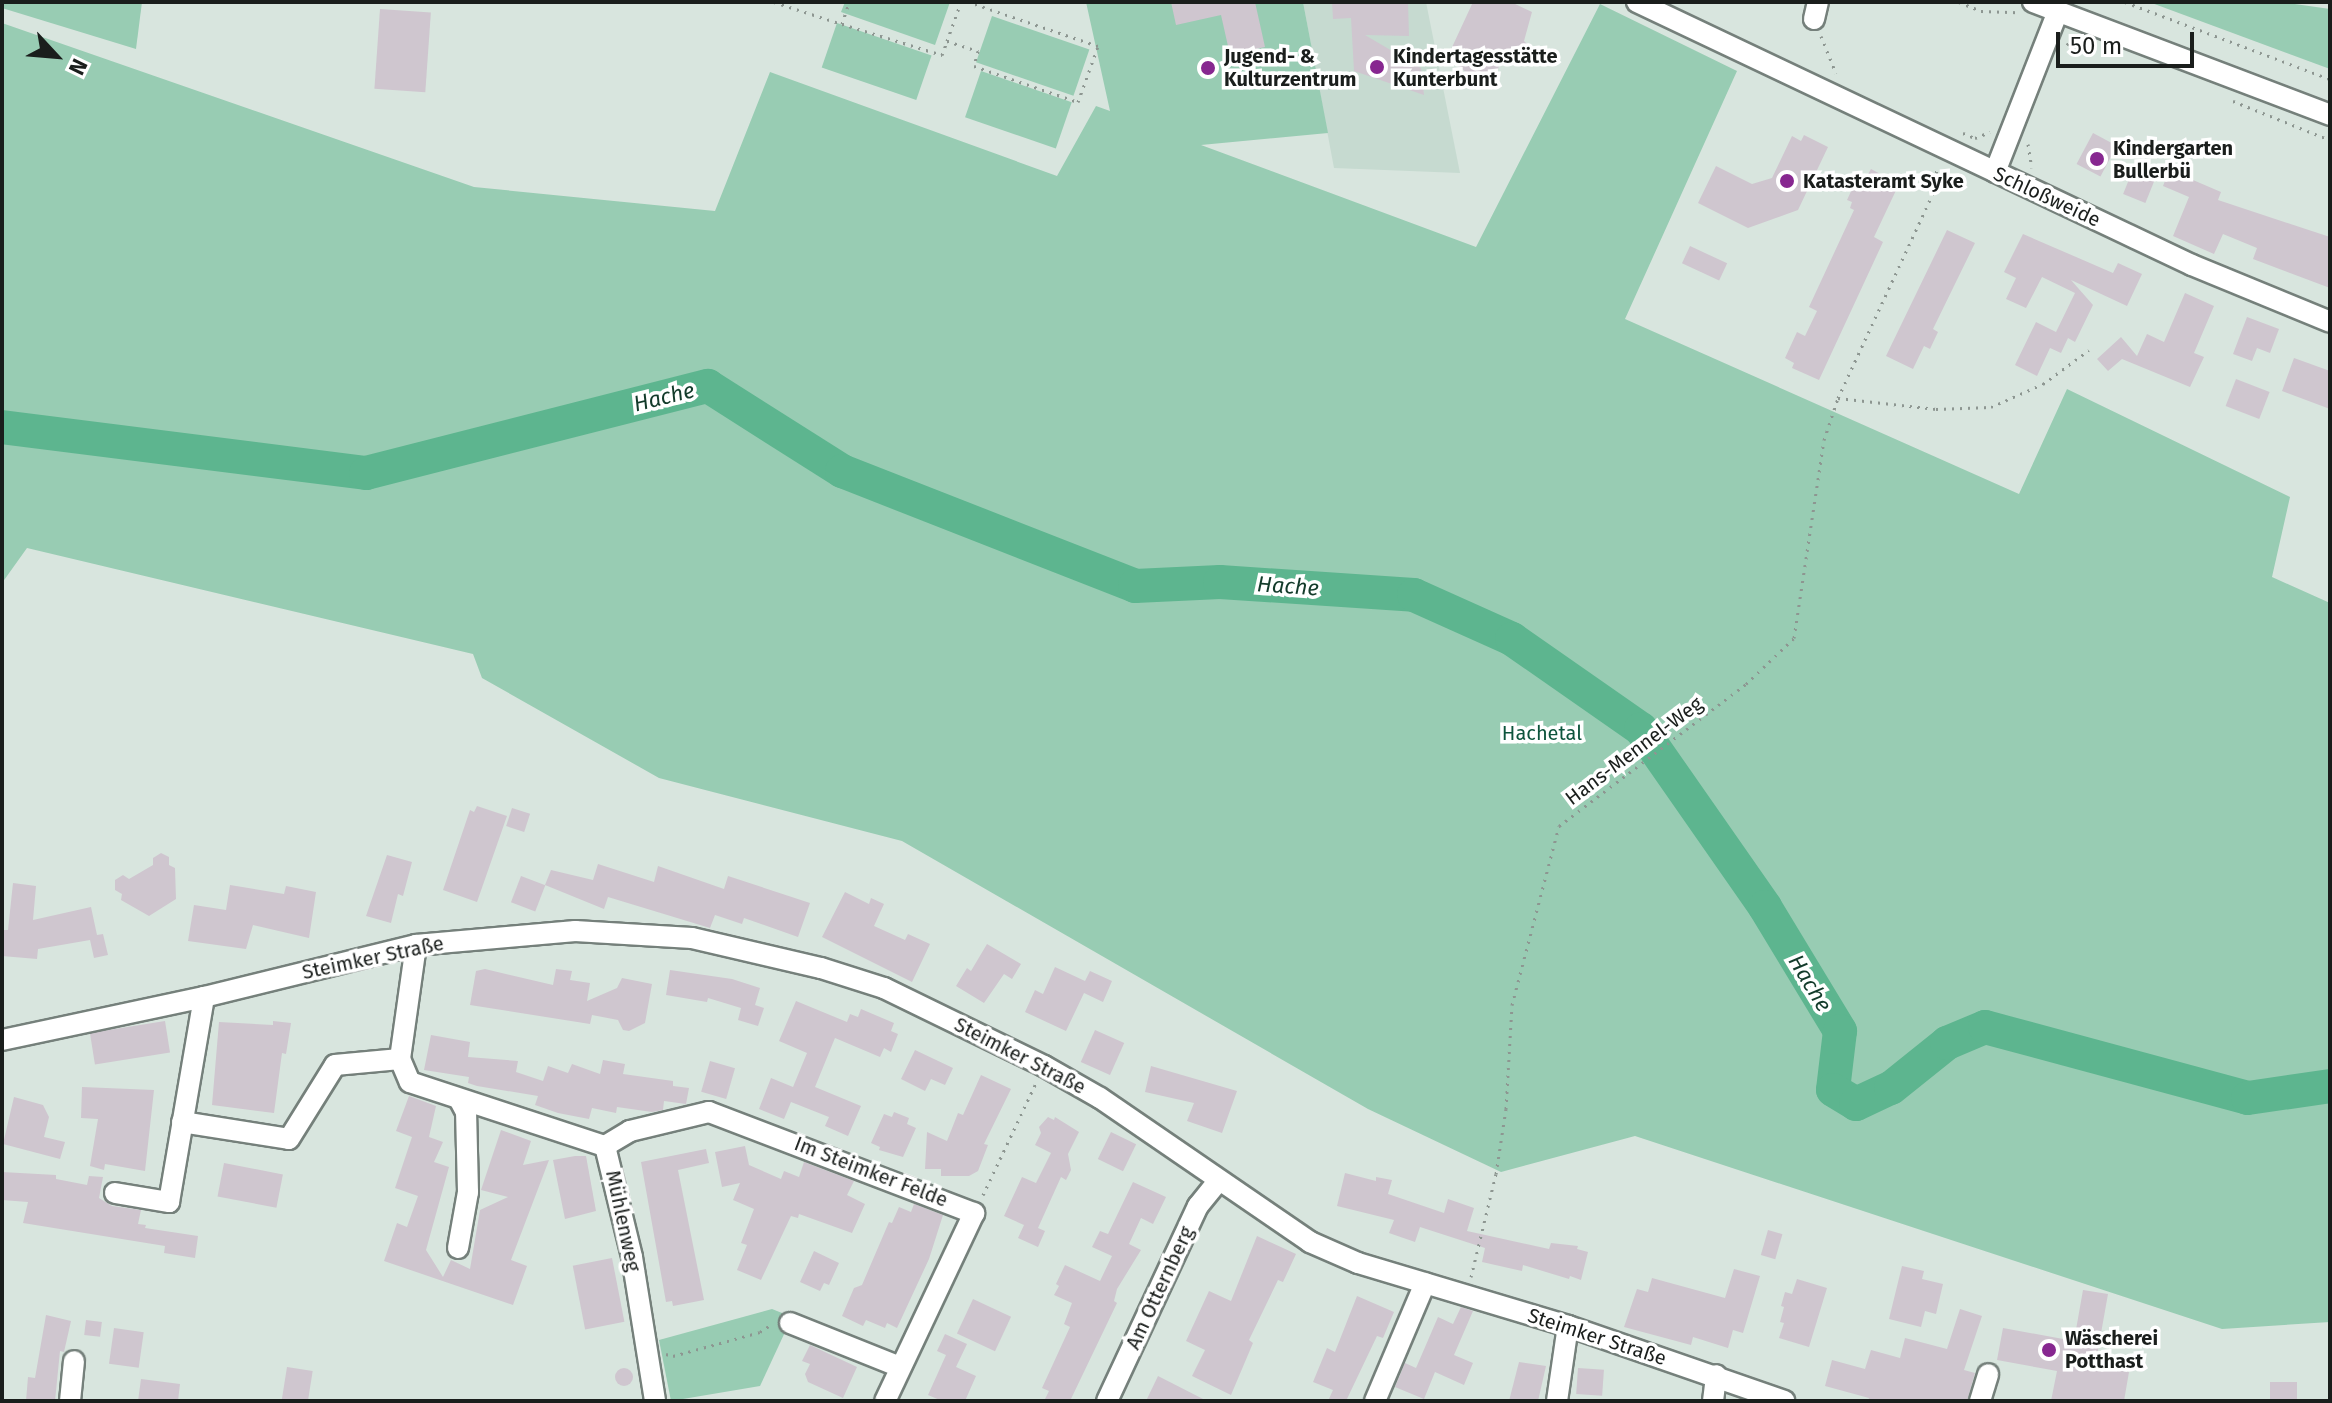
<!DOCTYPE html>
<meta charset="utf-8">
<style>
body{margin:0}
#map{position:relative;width:2332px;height:1403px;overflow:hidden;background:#d8e5de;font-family:"Fira Sans",sans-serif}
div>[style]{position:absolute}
.built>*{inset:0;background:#c6dad0}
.green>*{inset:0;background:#98ccb3;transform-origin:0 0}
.river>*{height:34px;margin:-17px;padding:0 17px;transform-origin:17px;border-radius:17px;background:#5db58f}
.building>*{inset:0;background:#cfc6cf;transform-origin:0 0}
.round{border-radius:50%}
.path>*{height:3px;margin-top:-1.5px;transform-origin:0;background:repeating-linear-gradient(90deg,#8d9691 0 2px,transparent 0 8px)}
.roads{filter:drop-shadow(2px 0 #75807b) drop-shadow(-2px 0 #75807b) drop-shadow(0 2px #75807b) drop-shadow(0 -2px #75807b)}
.minor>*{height:20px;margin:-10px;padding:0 10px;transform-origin:10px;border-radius:10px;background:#fff}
.dots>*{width:22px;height:22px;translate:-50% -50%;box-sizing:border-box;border:4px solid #fff;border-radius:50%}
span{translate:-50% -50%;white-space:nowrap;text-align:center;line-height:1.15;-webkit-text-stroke:7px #fff;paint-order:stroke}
.poi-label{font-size:20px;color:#1a1e1c;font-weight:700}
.left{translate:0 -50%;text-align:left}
.street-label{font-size:20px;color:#1a1e1c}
.park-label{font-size:20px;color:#0d543c}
.water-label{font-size:22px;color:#133b2b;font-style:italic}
.frame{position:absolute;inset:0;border:4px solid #1a1e1c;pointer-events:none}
.north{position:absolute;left:16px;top:16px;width:80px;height:80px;-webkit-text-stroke:6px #fff;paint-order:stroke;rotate:116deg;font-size:22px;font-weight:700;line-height:32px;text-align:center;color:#1a1e1c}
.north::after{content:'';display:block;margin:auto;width:28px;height:36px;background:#1a1e1c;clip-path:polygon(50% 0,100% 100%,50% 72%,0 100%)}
.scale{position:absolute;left:2056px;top:32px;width:138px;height:36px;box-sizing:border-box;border:4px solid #1a1e1c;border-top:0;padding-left:10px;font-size:24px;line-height:28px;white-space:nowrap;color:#1a1e1c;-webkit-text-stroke:6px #fff;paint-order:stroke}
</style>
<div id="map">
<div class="built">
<div style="clip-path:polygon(1303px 2px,1426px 2px,1460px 173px,1334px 168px)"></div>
</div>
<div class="green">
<div style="clip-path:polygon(2px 2px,142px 2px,136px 49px,2px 8px)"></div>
<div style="clip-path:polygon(845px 2px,950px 2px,935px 45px,841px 12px)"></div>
<div style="clip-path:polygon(1086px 2px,1303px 2px,1328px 133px,1201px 145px,1476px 247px,1600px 4px,1737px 71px,1625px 319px,2019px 494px,2067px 389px,2290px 497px,2272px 577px,2330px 603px,2330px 1322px,2222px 1329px,1635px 1136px,1501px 1172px,1368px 1109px,902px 841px,659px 778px,482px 678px,473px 654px,27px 548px,2px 583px,2px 23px,474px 187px,715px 211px,770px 72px,1057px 176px,1096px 106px,1110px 111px)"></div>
<div style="clip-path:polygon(2149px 2px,2280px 2px,2330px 9px,2330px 69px)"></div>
<div style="left:992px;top:16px;width:103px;height:49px;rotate:19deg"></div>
<div style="left:837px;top:23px;width:100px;height:47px;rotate:19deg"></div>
<div style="left:981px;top:71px;width:96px;height:49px;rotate:19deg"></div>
<div style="clip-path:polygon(772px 1309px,792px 1317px,760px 1386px,671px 1401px,659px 1340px)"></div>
</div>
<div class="river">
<div style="left:2px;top:427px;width:367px;rotate:7.2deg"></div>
<div style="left:366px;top:473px;width:353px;rotate:-14.3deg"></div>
<div style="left:708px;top:386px;width:159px;rotate:32.4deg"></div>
<div style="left:842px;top:471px;width:315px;rotate:21.4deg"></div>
<div style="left:1135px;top:586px;width:85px;rotate:-2.7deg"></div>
<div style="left:1220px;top:582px;width:194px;rotate:3.8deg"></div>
<div style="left:1414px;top:595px;width:107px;rotate:24.2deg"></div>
<div style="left:1512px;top:639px;width:157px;rotate:34.9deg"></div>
<div style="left:1641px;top:729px;width:217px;rotate:55.1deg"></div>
<div style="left:1765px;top:907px;width:145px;rotate:58.8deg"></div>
<div style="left:1840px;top:1031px;width:59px;rotate:96.8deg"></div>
<div style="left:1833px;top:1090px;width:27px;rotate:31deg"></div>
<div style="left:1856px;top:1104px;width:38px;rotate:-25deg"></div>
<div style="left:1891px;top:1088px;width:72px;rotate:-38.8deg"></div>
<div style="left:1947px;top:1043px;width:41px;rotate:-22.8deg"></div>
<div style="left:1985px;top:1027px;width:272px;rotate:15.1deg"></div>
<div style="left:2248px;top:1098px;width:83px;rotate:-8.3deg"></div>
</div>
<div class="building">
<div style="clip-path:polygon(1171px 2px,1255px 2px,1265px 47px,1230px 55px,1221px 15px,1176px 25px)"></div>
<div style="clip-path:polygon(1332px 2px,1408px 2px,1409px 36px,1365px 35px,1421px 68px,1424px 95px,1354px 71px,1351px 18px,1333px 19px)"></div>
<div style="clip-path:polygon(1473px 2px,1511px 2px,1532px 12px,1524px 41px,1527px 44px,1520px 58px,1505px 54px,1492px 81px,1466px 72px,1447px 58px)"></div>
<div style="left:380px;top:9px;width:51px;height:80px;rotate:4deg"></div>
<div style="left:2093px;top:133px;width:27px;height:35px;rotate:28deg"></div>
<div style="clip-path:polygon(1804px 135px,1828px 147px,1798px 210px,1748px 228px,1698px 203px,1716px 166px,1752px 184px,1772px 178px,1792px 136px,1801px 141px)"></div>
<div style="clip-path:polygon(2172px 163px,2189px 171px,2186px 177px,2221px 192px,2218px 200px,2330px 237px,2330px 288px,2253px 259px,2257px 248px,2223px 234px,2214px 254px,2173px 236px,2189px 197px,2163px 186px)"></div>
<div style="left:2134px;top:167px;width:24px;height:29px;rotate:22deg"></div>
<div style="clip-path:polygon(1871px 169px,1899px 184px,1874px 237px,1883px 242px,1819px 380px,1792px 368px,1794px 363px,1785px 358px,1797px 332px,1805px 336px,1817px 311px,1809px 307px,1854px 210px,1850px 208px,1852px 202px,1847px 200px,1859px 174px,1866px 178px)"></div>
<div style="clip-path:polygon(1947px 230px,1975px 243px,1933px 329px,1938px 332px,1930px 349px,1924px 346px,1913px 369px,1886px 356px)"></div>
<div style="clip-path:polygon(2023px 234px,2113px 273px,2118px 263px,2142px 274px,2127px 306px,2071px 280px,2093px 305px,2075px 342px,2068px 338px,2061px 353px,2050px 348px,2037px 376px,2015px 365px,2036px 322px,2056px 332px,2075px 293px,2042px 277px,2026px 308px,2006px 299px,2016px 278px,2004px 272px)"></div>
<div style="left:1690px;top:246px;width:41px;height:19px;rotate:25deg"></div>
<div style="clip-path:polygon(2185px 293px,2214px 306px,2194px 353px,2204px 357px,2190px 387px,2122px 359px,2108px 371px,2097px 359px,2121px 337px,2137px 356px,2147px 334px,2164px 342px)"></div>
<div style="clip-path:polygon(2247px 317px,2279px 329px,2270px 353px,2257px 348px,2252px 361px,2233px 354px)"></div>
<div style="clip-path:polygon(2294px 358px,2330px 371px,2330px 409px,2282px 391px)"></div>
<div style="left:2236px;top:379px;width:36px;height:29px;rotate:21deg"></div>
<div style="clip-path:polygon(477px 806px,507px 816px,477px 902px,443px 890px,470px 810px,474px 812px)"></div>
<div style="left:512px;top:808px;width:19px;height:19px;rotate:18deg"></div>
<div style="clip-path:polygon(161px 853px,169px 857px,169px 865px,175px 868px,176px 899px,149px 916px,121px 900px,122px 894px,115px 890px,115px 880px,123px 875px,129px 879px,153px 865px,153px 858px)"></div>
<div style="clip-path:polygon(387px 855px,412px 862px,403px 896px,398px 894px,391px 923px,366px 916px)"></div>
<div style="clip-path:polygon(598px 864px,654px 882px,658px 866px,724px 889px,728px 876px,810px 903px,798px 937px,744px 918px,742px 924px,715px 915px,710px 928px,608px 897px,604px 909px,545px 885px,551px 870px,593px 880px)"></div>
<div style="left:521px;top:876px;width:26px;height:28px;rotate:21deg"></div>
<div style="clip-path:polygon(13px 883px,36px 886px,33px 920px,91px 907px,97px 935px,103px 934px,108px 955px,94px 958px,90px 940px,38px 949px,37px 959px,2px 956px,2px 930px,8px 930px)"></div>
<div style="clip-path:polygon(230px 885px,284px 894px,286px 886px,316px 892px,309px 938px,253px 925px,246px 949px,188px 941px,194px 905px,226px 910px)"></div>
<div style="clip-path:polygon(845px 892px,869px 904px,871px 898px,884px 904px,874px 926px,905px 940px,908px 934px,930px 944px,912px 982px,822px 937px)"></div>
<div style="clip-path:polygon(987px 944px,1021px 964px,1012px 979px,1004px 974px,984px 1003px,956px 986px,967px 968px,971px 971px)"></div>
<div style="clip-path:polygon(1055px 967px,1085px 981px,1090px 971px,1112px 981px,1103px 1002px,1084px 993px,1066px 1031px,1025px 1012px,1035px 990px,1043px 994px)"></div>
<div style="clip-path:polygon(485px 969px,553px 985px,556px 969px,572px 971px,570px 980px,590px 983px,587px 1001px,617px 988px,622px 978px,652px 984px,645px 1023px,629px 1031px,623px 1030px,618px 1020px,592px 1015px,590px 1024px,470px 1005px,476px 971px)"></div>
<div style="clip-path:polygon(670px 970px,732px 979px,760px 988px,755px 1005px,764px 1008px,758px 1026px,738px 1020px,741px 1008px,708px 998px,707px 1002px,666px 995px)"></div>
<div style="clip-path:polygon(796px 1001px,847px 1022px,850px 1014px,858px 1017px,861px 1009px,894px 1023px,891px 1031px,898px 1034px,891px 1052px,884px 1048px,880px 1057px,835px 1038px,815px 1087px,861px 1106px,848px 1136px,825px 1126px,829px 1117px,791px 1102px,784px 1119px,759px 1109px,771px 1078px,793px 1087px,807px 1053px,779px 1041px)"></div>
<div style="left:165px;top:1021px;width:32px;height:76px;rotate:81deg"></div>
<div style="clip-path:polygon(273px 1021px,291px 1023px,286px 1054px,282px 1053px,274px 1113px,212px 1105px,219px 1022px,273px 1025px)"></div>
<div style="left:1095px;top:1030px;width:32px;height:35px;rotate:24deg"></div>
<div style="clip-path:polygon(431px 1035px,470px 1042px,468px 1057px,518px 1061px,516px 1072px,543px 1081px,548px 1066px,568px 1073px,572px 1064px,600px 1074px,603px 1060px,625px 1064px,623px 1074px,673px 1081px,673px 1086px,689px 1088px,686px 1104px,664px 1101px,663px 1110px,652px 1112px,617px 1107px,616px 1113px,592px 1108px,589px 1119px,558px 1113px,535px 1105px,538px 1096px,477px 1086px,468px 1083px,469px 1077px,424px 1070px)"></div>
<div style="clip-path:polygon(915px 1050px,953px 1068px,945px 1085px,931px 1079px,925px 1091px,901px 1079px)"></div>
<div style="left:710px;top:1061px;width:26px;height:32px;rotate:16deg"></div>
<div style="clip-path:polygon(1151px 1066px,1237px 1091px,1222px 1133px,1187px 1121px,1194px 1103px,1145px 1092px)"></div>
<div style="clip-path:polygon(981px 1075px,1011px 1089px,984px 1144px,988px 1145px,978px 1171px,969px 1176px,941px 1176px,941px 1169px,925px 1169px,927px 1132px,947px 1141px,958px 1113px,963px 1115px)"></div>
<div style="clip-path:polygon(82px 1087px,154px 1090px,145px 1171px,105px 1164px,104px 1170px,90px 1166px,98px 1119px,81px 1118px)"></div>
<div style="clip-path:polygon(409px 1096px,436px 1106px,429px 1137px,443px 1142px,434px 1162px,449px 1167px,426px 1250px,443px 1277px,451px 1260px,470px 1269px,480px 1210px,508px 1197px,481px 1190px,501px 1130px,531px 1141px,523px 1165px,549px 1160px,511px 1260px,527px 1266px,513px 1305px,384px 1261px,397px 1223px,407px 1227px,418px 1196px,395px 1188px,412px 1137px,396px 1131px)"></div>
<div style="clip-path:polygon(14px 1097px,43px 1105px,49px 1117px,44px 1137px,65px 1142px,60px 1159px,3px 1144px)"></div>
<div style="clip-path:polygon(894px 1112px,909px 1118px,907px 1124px,916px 1128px,903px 1157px,879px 1150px,880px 1147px,871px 1143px,884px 1114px,892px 1117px)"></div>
<div style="clip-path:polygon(1048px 1117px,1054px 1120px,1055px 1117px,1079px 1132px,1068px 1154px,1071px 1170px,1066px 1180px,1061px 1177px,1038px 1228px,1045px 1231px,1038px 1247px,1018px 1238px,1024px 1225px,1004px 1216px,1022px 1177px,1036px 1183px,1051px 1153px,1035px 1145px,1041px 1133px,1039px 1127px)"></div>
<div style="left:1111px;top:1132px;width:28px;height:30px;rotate:26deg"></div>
<div style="clip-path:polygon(745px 1146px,749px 1165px,781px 1179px,784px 1171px,799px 1177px,804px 1162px,854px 1181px,847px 1195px,865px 1204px,852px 1233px,799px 1214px,798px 1218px,791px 1216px,761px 1280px,737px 1270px,747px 1245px,741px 1243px,754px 1209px,733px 1200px,740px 1183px,722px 1187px,715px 1152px)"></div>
<div style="clip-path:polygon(706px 1149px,709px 1163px,678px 1170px,704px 1300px,673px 1306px,672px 1301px,666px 1302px,641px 1162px)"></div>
<div style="clip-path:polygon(575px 1156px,586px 1156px,596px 1211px,565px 1219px,553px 1160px)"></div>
<div style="left:224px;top:1163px;width:60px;height:34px;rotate:11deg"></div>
<div style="clip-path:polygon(2px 1172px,56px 1175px,56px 1179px,87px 1185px,89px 1176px,103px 1177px,99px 1198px,112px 1206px,141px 1210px,138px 1224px,146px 1225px,145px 1228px,198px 1236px,195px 1258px,164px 1253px,165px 1246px,23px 1223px,28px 1202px,2px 1200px)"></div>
<div style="clip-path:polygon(1345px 1173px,1376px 1181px,1376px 1177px,1392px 1180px,1388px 1194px,1444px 1213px,1448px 1199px,1474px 1208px,1467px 1231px,1549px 1249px,1551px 1243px,1578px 1246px,1577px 1249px,1588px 1252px,1581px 1280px,1570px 1276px,1569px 1279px,1523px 1265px,1522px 1271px,1482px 1262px,1485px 1248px,1420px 1227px,1415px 1242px,1389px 1233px,1394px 1220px,1337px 1206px)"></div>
<div style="clip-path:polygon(1133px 1182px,1166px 1197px,1153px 1224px,1141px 1218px,1129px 1244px,1141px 1250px,1117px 1289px,1114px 1301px,1117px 1303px,1070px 1401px,1044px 1401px,1049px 1391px,1042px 1388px,1070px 1327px,1064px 1324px,1072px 1303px,1054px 1295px,1059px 1286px,1056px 1284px,1065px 1265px,1100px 1281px,1112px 1256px,1092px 1247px,1100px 1231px,1108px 1234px)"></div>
<div style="clip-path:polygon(914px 1204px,943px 1215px,929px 1259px,897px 1328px,887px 1323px,885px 1328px,866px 1320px,863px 1326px,842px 1316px,854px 1288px,862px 1285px,889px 1222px,892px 1223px,899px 1207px,911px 1212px)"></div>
<div style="left:1768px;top:1230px;width:15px;height:26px;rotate:16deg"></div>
<div style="clip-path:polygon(1257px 1236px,1296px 1254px,1283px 1282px,1278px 1280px,1249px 1340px,1253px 1343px,1231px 1395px,1192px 1376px,1205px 1350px,1186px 1341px,1209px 1291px,1231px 1301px)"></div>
<div style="clip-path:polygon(814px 1251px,839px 1263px,829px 1285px,824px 1283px,820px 1291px,800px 1282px)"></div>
<div style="left:612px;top:1258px;width:65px;height:40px;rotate:79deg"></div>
<div style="clip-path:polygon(1902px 1266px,1924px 1271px,1922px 1279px,1943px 1284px,1936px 1314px,1925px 1311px,1921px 1327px,1889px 1319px)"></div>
<div style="clip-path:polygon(1734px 1269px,1760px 1276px,1743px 1333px,1733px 1330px,1728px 1348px,1693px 1337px,1691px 1345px,1624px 1327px,1637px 1289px,1648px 1292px,1652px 1278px,1725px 1298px)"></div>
<div style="clip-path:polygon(1797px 1279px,1827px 1288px,1809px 1347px,1779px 1338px,1784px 1323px,1780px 1322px,1784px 1307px,1781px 1306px,1785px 1292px,1792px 1294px)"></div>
<div style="clip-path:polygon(2083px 1290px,2108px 1294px,2095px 1367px,2129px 1372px,2124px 1401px,2051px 1401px,2057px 1371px,1997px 1360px,2003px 1328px,2074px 1341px)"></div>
<div style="clip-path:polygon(1357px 1296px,1394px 1312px,1383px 1338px,1377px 1336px,1346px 1401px,1328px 1401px,1333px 1390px,1313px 1382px,1327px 1348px,1335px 1352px)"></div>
<div style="left:973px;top:1299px;width:42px;height:38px;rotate:25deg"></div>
<div style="clip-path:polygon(1461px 1307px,1473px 1311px,1454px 1355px,1473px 1363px,1464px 1385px,1435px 1372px,1424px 1399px,1395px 1387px,1405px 1363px,1416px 1368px,1438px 1317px,1453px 1324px)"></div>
<div style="clip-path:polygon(1960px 1309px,1982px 1316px,1964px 1370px,1975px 1373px,1967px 1401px,1868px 1401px,1869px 1398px,1825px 1386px,1832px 1360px,1865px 1369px,1871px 1350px,1900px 1358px,1905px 1338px,1947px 1349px)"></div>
<div style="clip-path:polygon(46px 1315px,71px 1321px,64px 1352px,60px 1351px,55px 1401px,26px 1401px,28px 1377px,35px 1378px)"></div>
<div style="left:86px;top:1320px;width:16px;height:15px;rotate:7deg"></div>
<div style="left:114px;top:1328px;width:30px;height:36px;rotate:8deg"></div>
<div style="clip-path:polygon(945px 1334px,967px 1344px,956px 1367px,976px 1376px,965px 1401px,942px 1401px,928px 1395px,946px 1355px,937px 1351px)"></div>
<div style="clip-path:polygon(810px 1345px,857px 1367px,843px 1398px,808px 1382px,805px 1374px,810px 1364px,802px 1361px)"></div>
<div style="clip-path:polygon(1519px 1362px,1546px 1366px,1538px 1401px,1509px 1401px)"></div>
<div style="left:287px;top:1367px;width:26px;height:34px;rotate:9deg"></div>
<div style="left:1578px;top:1368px;width:26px;height:26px;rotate:4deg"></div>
<div class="round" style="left:615px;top:1368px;width:18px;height:18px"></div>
<div style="clip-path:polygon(1158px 1376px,1207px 1401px,1146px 1401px)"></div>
<div style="clip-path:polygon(141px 1379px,180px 1384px,178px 1401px,138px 1401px)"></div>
<div style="left:2270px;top:1382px;width:27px;height:19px"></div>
</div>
<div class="path">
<div style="left:774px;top:2px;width:71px;rotate:17.9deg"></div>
<div style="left:842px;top:24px;width:23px;rotate:-72deg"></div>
<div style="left:1959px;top:2px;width:24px;rotate:22deg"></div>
<div style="left:1981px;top:11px;width:36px;rotate:2deg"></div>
<div style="left:2125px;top:2px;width:219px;rotate:20.6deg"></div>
<div style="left:842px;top:24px;width:105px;rotate:17.2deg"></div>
<div style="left:942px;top:55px;width:15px;rotate:-70deg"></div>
<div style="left:947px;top:41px;width:33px;rotate:18deg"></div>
<div style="left:978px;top:51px;width:16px;rotate:105deg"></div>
<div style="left:974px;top:66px;width:110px;rotate:19.1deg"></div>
<div style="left:1078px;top:102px;width:59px;rotate:-70.3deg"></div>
<div style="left:1098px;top:46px;width:136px;rotate:-161.2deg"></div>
<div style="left:1821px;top:36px;width:40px;rotate:68deg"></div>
<div style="left:947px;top:41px;width:41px;rotate:-70.3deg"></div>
<div style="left:2067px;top:45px;width:5px;rotate:-53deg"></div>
<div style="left:2070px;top:41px;width:11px;rotate:5deg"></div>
<div style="left:2233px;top:101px;width:105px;rotate:21.9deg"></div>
<div style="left:1963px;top:133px;width:13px;rotate:23deg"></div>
<div style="left:1975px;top:138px;width:16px;rotate:-22deg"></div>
<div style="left:2028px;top:144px;width:24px;rotate:81deg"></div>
<div style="left:1838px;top:398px;width:99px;rotate:6.4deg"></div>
<div style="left:1936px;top:409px;width:55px;rotate:-2.1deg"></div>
<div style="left:1991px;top:407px;width:57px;rotate:-23.9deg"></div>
<div style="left:2043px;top:384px;width:57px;rotate:-36.5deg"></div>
<div style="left:983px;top:1195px;width:124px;rotate:-64.7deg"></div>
<div style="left:1471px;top:1277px;width:106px;rotate:-76.4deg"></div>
<div style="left:1496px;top:1174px;width:66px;rotate:-81.3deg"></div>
<div style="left:1506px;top:1109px;width:104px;rotate:-86.7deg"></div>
<div style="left:1512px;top:1005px;width:185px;rotate:-75.3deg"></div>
<div style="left:1559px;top:826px;width:235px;rotate:-37.2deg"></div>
<div style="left:1746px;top:684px;width:66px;rotate:-43.8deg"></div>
<div style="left:1794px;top:638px;width:200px;rotate:-81.4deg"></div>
<div style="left:1824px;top:440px;width:44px;rotate:-71.6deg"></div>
<div style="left:1838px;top:398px;width:230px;rotate:-65.1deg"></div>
<div style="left:1935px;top:189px;width:23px;rotate:-85deg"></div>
<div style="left:666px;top:1354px;width:7px;rotate:16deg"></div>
<div style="left:673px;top:1356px;width:90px;rotate:-15.4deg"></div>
<div style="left:760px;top:1332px;width:14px;rotate:-34deg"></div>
</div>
<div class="roads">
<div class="minor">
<div style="left:1637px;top:2px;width:614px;rotate:25.36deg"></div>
<div style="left:2192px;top:265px;width:149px;rotate:22.4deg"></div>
<div style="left:2033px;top:2px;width:318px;rotate:20.8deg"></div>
<div style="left:1814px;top:19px;width:17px;rotate:-77deg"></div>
<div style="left:1995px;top:172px;width:170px;rotate:-68.6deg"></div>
<div style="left:416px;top:945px;width:115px;rotate:98deg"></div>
<div style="left:400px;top:1059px;width:25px;rotate:67deg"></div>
<div style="left:410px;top:1082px;width:205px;rotate:18.2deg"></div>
<div style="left:605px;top:1146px;width:114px;rotate:76.3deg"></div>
<div style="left:632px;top:1257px;width:146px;rotate:80.9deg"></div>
<div style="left:2px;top:1040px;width:207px;rotate:-12deg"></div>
<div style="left:204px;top:997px;width:218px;rotate:-13.8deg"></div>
<div style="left:416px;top:945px;width:160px;rotate:-5deg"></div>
<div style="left:575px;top:931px;width:117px;rotate:3.4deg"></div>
<div style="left:692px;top:938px;width:132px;rotate:13.1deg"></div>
<div style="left:821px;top:968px;width:66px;rotate:17.6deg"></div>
<div style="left:884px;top:988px;width:178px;rotate:26deg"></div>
<div style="left:1044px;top:1066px;width:64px;rotate:29.7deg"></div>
<div style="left:1100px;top:1098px;width:255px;rotate:34.4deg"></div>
<div style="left:1310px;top:1242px;width:52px;rotate:23.6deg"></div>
<div style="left:1358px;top:1263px;width:219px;rotate:16.7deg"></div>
<div style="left:1568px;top:1326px;width:229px;rotate:19.1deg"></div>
<div style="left:182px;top:1122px;width:108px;rotate:9deg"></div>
<div style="left:289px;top:1139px;width:87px;rotate:-58.1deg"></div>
<div style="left:335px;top:1065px;width:65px;rotate:-5.3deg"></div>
<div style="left:605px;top:1146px;width:29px;rotate:-31deg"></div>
<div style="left:630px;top:1131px;width:81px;rotate:-13.5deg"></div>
<div style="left:709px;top:1112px;width:284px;rotate:20.9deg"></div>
<div style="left:974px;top:1213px;width:208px;rotate:115.3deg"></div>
<div style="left:115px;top:1193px;width:55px;rotate:9.5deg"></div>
<div style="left:169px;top:1202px;width:208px;rotate:-80.3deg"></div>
<div style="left:458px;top:1248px;width:57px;rotate:-79.9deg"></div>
<div style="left:468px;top:1192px;width:80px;rotate:-91.4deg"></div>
<div style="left:466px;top:1112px;width:15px;rotate:-118deg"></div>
<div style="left:790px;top:1323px;width:118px;rotate:21.8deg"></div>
<div style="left:70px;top:1401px;width:40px;rotate:-84.3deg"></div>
<div style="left:1107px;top:1401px;width:215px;rotate:-65deg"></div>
<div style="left:1198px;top:1206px;width:33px;rotate:-51deg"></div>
<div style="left:1375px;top:1401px;width:128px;rotate:-67deg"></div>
<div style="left:1557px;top:1401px;width:76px;rotate:-81.7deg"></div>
<div style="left:1713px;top:1401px;width:26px;rotate:-83deg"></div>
<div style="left:1980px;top:1401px;width:28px;rotate:-73deg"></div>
</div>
</div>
<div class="dots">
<div style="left:1377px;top:67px;background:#872790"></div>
<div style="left:1208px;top:68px;background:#872790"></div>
<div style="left:2097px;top:159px;background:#872790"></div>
<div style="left:1787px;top:181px;background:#872790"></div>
<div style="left:2049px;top:1350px;background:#872790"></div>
</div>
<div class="poi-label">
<span class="left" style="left:1224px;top:68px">Jugend- &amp;<br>Kulturzentrum</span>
<span class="left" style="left:1393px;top:68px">Kindertagesstätte<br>Kunterbunt</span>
<span class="left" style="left:2113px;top:160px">Kindergarten<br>Bullerbü</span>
<span class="left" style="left:1803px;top:181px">Katasteramt Syke</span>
<span class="left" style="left:2065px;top:1350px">Wäscherei<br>Potthast</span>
</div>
<div class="street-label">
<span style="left:2047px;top:197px;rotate:25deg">Schloßweide</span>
<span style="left:1634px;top:751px;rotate:-37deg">Hans-Mennel-Weg</span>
<span style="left:373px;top:958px;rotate:-12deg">Steimker Straße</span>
<span style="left:1020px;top:1056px;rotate:27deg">Steimker Straße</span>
<span style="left:871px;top:1172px;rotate:21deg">Im Steimker Felde</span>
<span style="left:623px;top:1221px;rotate:78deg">Mühlenweg</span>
<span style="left:1160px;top:1288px;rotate:-65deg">Am Otternberg</span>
<span style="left:1597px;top:1337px;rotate:18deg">Steimker Straße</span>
</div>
<div class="park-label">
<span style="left:1542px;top:733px">Hachetal</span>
</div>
<div class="water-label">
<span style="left:664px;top:397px;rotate:-14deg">Hache</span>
<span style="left:1288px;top:586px;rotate:4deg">Hache</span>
<span style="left:1810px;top:983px;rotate:59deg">Hache</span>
</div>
<div class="frame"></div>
<div class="north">N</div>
<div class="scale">50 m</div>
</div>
